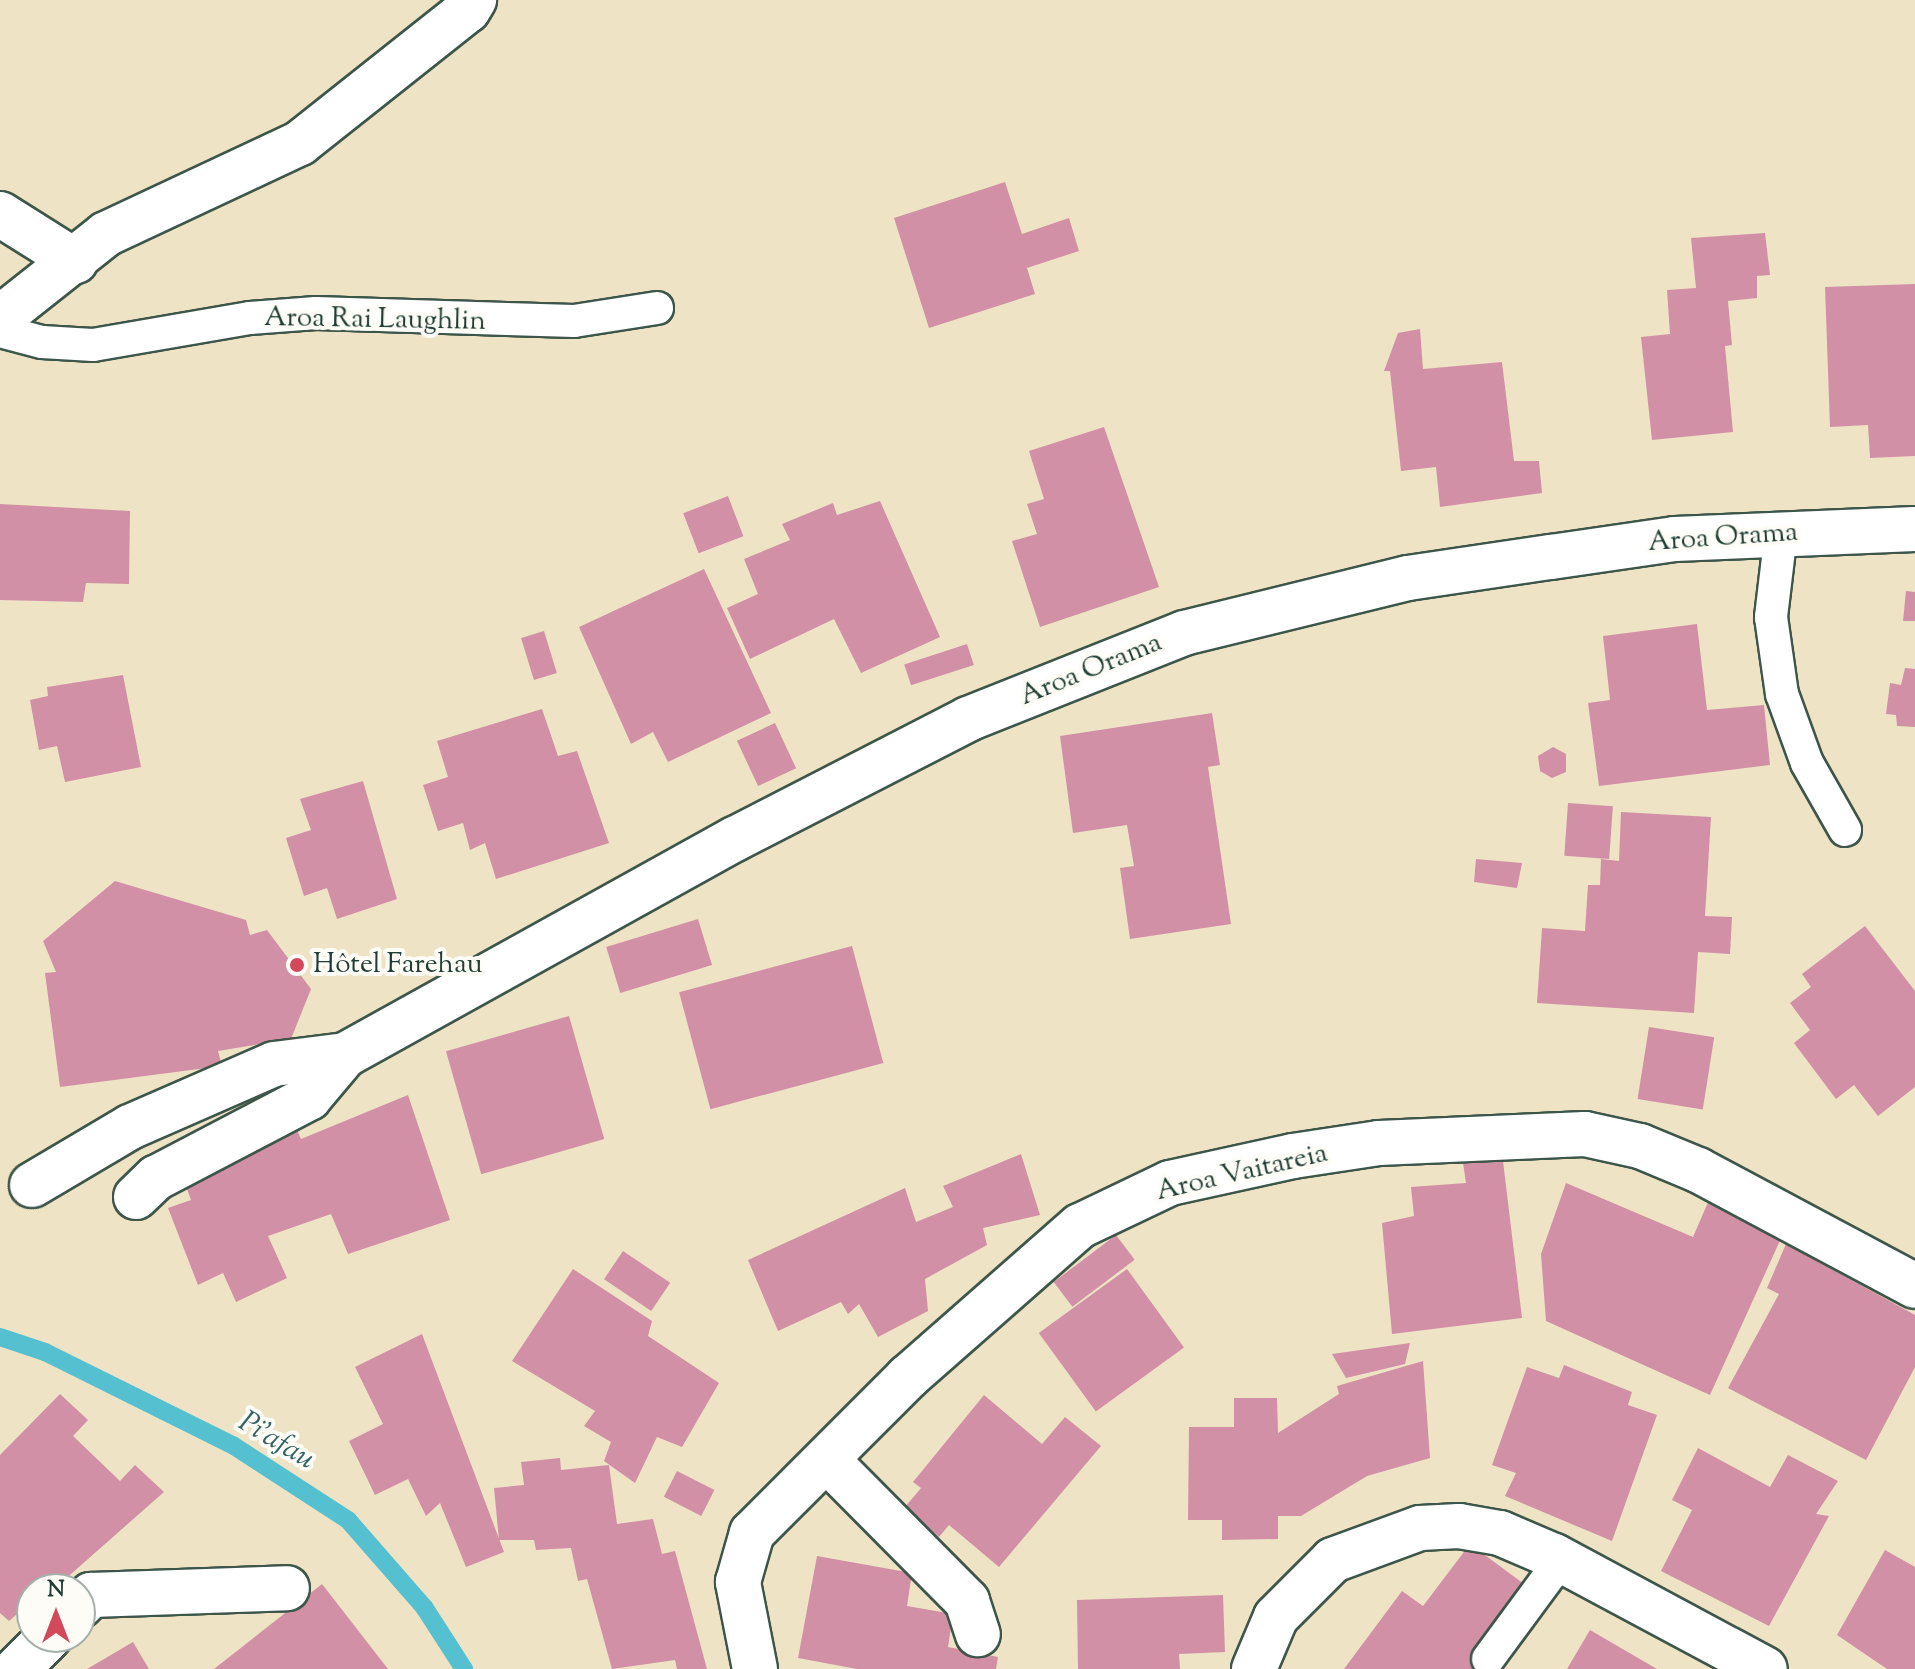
<!DOCTYPE html>
<meta charset="utf-8">
<style>
body{margin:0}
#map{position:relative;width:1915px;height:1669px;overflow:hidden;background:#efe3c5;font-family:"Sorts Mill Goudy",serif}
div>[style]{position:absolute}
.stream>*{height:18px;margin:-9px;padding:0 9px;transform-origin:9px;border-radius:9px;background:#55c0d0}
.building>*{inset:0;background:#d190a6;transform-origin:0 0}
.roads{filter:drop-shadow(2px 0 #3e564a) drop-shadow(-2px 0 #3e564a) drop-shadow(0 2px #3e564a) drop-shadow(0 -2px #3e564a)}
.service>*{height:32px;margin:-16px;padding:0 16px;transform-origin:16px;border-radius:16px;background:#fff}
.minor>*{height:44px;margin:-22px;padding:0 22px;transform-origin:22px;border-radius:22px;background:#fff}
.dots>*{width:22px;height:22px;translate:-50% -50%;box-sizing:border-box;border:4px solid #fdfcf7;border-radius:50%}
span{translate:-50% -50%;white-space:nowrap;text-align:center;line-height:1.15;-webkit-text-stroke:8px #fdfcf7;paint-order:stroke}
.street-label{font-size:28px;color:#1f3d34}
.poi-label{font-size:28px;color:#1f3d34}
.left{translate:0 -50%;text-align:left}
.water-label{font-size:30px;color:#2f6463;font-style:italic}
.north{position:absolute;left:16px;top:1573px;width:80px;height:80px;box-sizing:border-box;background:#fdfcf7;border:2px solid #a4b0a9;border-radius:50%;rotate:0deg;font-size:22px;font-weight:700;line-height:32px;text-align:center;color:#1f3d34}
.north::after{content:'';display:block;margin:auto;width:28px;height:36px;background:#d1495b;clip-path:polygon(50% 0,100% 100%,50% 72%,0 100%)}
</style>
<div id="map">
<div class="stream">
<div style="left:0;top:1337px;width:47px;rotate:18.4deg"></div>
<div style="left:45px;top:1352px;width:211px;rotate:26.4deg"></div>
<div style="left:234px;top:1446px;width:136px;rotate:33deg"></div>
<div style="left:348px;top:1520px;width:116px;rotate:48.9deg"></div>
<div style="left:424px;top:1607px;width:74px;rotate:57.2deg"></div>
</div>
<div class="building">
<div style="clip-path:polygon(1005px 182px,1022px 234px,1069px 218px,1079px 251px,1027px 268px,1035px 294px,929px 328px,894px 218px)"></div>
<div style="clip-path:polygon(1765px 233px,1770px 275px,1757px 276px,1757px 298px,1728px 301px,1732px 345px,1725px 346px,1733px 432px,1652px 440px,1641px 337px,1670px 334px,1667px 290px,1696px 288px,1691px 238px)"></div>
<div style="clip-path:polygon(1915px 284px,1915px 456px,1870px 458px,1868px 425px,1830px 427px,1825px 287px)"></div>
<div style="clip-path:polygon(1420px 329px,1423px 369px,1502px 362px,1514px 461px,1539px 461px,1542px 493px,1440px 507px,1436px 467px,1401px 471px,1390px 371px,1384px 371px,1398px 333px)"></div>
<div style="clip-path:polygon(1104px 427px,1159px 587px,1040px 627px,1012px 541px,1037px 534px,1027px 504px,1044px 499px,1029px 451px)"></div>
<div style="left:728px;top:496px;width:43px;height:48px;rotate:69deg"></div>
<div style="clip-path:polygon(880px 501px,940px 637px,861px 673px,834px 619px,750px 659px,727px 608px,758px 594px,744px 559px,790px 540px,782px 524px,833px 503px,837px 515px)"></div>
<div style="clip-path:polygon(0 504px,130px 511px,129px 584px,86px 583px,83px 602px,0 600px)"></div>
<div style="clip-path:polygon(704px 569px,771px 713px,668px 762px,653px 732px,631px 744px,579px 627px)"></div>
<div style="clip-path:polygon(1906px 591px,1915px 592px,1915px 621px,1903px 621px)"></div>
<div style="clip-path:polygon(1697px 624px,1707px 710px,1764px 705px,1770px 765px,1599px 786px,1588px 703px,1610px 700px,1603px 636px)"></div>
<div style="left:544px;top:631px;width:44px;height:24px;rotate:73deg"></div>
<div style="left:967px;top:644px;width:22px;height:66px;rotate:72deg"></div>
<div style="clip-path:polygon(1905px 668px,1915px 669px,1915px 727px,1897px 726px,1896px 715px,1886px 714px,1890px 683px,1901px 685px)"></div>
<div style="clip-path:polygon(123px 675px,141px 767px,65px 782px,57px 746px,39px 750px,30px 700px,48px 696px,47px 687px)"></div>
<div style="clip-path:polygon(542px 709px,558px 756px,577px 751px,609px 843px,496px 879px,485px 843px,470px 850px,463px 823px,438px 831px,423px 785px,448px 777px,437px 741px)"></div>
<div style="clip-path:polygon(1212px 713px,1220px 765px,1208px 767px,1231px 924px,1130px 939px,1120px 868px,1134px 866px,1127px 825px,1073px 833px,1060px 736px)"></div>
<div style="left:775px;top:723px;width:50px;height:42px;rotate:65deg"></div>
<div style="clip-path:polygon(1553px 747px,1566px 754px,1566px 772px,1552px 778px,1540px 771px,1538px 756px)"></div>
<div style="clip-path:polygon(363px 781px,397px 899px,337px 919px,327px 888px,304px 896px,286px 838px,311px 830px,300px 799px)"></div>
<div style="left:1568px;top:803px;width:45px;height:53px;rotate:4deg"></div>
<div style="clip-path:polygon(1621px 812px,1711px 817px,1705px 916px,1732px 917px,1730px 954px,1698px 952px,1694px 1013px,1537px 1003px,1542px 928px,1585px 931px,1588px 885px,1600px 885px,1601px 859px,1619px 861px)"></div>
<div style="clip-path:polygon(1476px 859px,1522px 863px,1517px 888px,1474px 882px)"></div>
<div style="clip-path:polygon(115px 881px,246px 920px,250px 935px,267px 930px,311px 989px,291px 1039px,218px 1051px,222px 1066px,60px 1087px,45px 973px,56px 972px,43px 941px)"></div>
<div style="left:698px;top:919px;width:48px;height:96px;rotate:73deg"></div>
<div style="clip-path:polygon(1865px 926px,1915px 991px,1915px 1087px,1878px 1116px,1854px 1085px,1836px 1099px,1794px 1043px,1810px 1030px,1790px 1003px,1811px 987px,1802px 974px)"></div>
<div style="left:852px;top:946px;width:121px;height:179px;rotate:75deg"></div>
<div style="left:569px;top:1016px;width:128px;height:128px;rotate:74deg"></div>
<div style="left:1649px;top:1027px;width:66px;height:73px;rotate:9deg"></div>
<div style="clip-path:polygon(408px 1095px,450px 1220px,348px 1254px,331px 1214px,268px 1236px,287px 1278px,236px 1302px,223px 1273px,198px 1285px,168px 1208px,191px 1200px,183px 1178px,294px 1123px,301px 1139px)"></div>
<div style="clip-path:polygon(1502px 1153px,1522px 1318px,1392px 1334px,1382px 1223px,1414px 1216px,1411px 1187px,1466px 1183px,1462px 1156px)"></div>
<div style="clip-path:polygon(1021px 1154px,1040px 1215px,983px 1228px,987px 1245px,925px 1279px,928px 1311px,878px 1337px,859px 1304px,848px 1314px,841px 1302px,778px 1331px,748px 1260px,905px 1188px,916px 1222px,953px 1207px,943px 1186px)"></div>
<div style="clip-path:polygon(1566px 1183px,1693px 1237px,1709px 1200px,1783px 1234px,1710px 1395px,1546px 1321px,1541px 1254px)"></div>
<div style="left:1116px;top:1235px;width:31px;height:78px;rotate:53deg"></div>
<div style="clip-path:polygon(1786px 1244px,1915px 1315px,1915px 1367px,1866px 1460px,1728px 1388px,1779px 1294px,1767px 1288px)"></div>
<div style="left:623px;top:1251px;width:57px;height:34px;rotate:34deg"></div>
<div style="clip-path:polygon(573px 1269px,652px 1321px,648px 1336px,719px 1383px,682px 1447px,657px 1437px,635px 1483px,604px 1461px,611px 1442px,584px 1426px,595px 1411px,512px 1361px)"></div>
<div style="left:1127px;top:1269px;width:97px;height:109px;rotate:54deg"></div>
<div style="clip-path:polygon(422px 1334px,504px 1552px,466px 1567px,440px 1503px,426px 1516px,408px 1479px,375px 1495px,349px 1441px,383px 1424px,355px 1367px)"></div>
<div style="clip-path:polygon(1410px 1343px,1405px 1364px,1346px 1378px,1332px 1354px)"></div>
<div style="clip-path:polygon(1423px 1361px,1430px 1458px,1367px 1476px,1301px 1516px,1278px 1516px,1278px 1539px,1222px 1540px,1222px 1520px,1188px 1520px,1189px 1427px,1234px 1427px,1234px 1398px,1277px 1398px,1278px 1433px,1339px 1394px,1337px 1386px)"></div>
<div style="clip-path:polygon(1564px 1365px,1632px 1392px,1628px 1405px,1657px 1415px,1612px 1541px,1505px 1496px,1516px 1473px,1492px 1465px,1527px 1367px,1559px 1378px)"></div>
<div style="clip-path:polygon(60px 1394px,88px 1420px,73px 1436px,120px 1481px,135px 1465px,164px 1492px,54px 1589px,32px 1589px,32px 1601px,9px 1621px,0 1613px,0 1455px)"></div>
<div style="clip-path:polygon(984px 1395px,1042px 1444px,1065px 1417px,1101px 1446px,999px 1567px,949px 1525px,939px 1537px,905px 1507px,921px 1488px,913px 1482px)"></div>
<div style="clip-path:polygon(1698px 1448px,1770px 1487px,1788px 1455px,1838px 1481px,1816px 1514px,1829px 1516px,1769px 1626px,1661px 1571px,1692px 1510px,1672px 1500px)"></div>
<div style="clip-path:polygon(560px 1458px,561px 1470px,609px 1465px,617px 1524px,653px 1519px,662px 1554px,675px 1551px,707px 1669px,677px 1669px,675px 1660px,612px 1669px,587px 1579px,578px 1581px,571px 1548px,536px 1550px,534px 1540px,499px 1540px,494px 1488px,524px 1485px,521px 1462px)"></div>
<div style="left:677px;top:1471px;width:42px;height:29px;rotate:27deg"></div>
<div style="clip-path:polygon(1470px 1544px,1524px 1584px,1473px 1669px,1344px 1669px,1402px 1591px,1423px 1606px)"></div>
<div style="clip-path:polygon(1885px 1550px,1915px 1567px,1915px 1669px,1887px 1669px,1837px 1635px)"></div>
<div style="clip-path:polygon(817px 1556px,912px 1573px,907px 1606px,953px 1614px,948px 1647px,998px 1657px,996px 1669px,857px 1669px,798px 1658px)"></div>
<div style="clip-path:polygon(322px 1584px,388px 1669px,214px 1669px)"></div>
<div style="clip-path:polygon(1223px 1595px,1225px 1652px,1179px 1654px,1180px 1669px,1078px 1669px,1077px 1600px)"></div>
<div style="clip-path:polygon(1590px 1630px,1657px 1669px,1567px 1669px)"></div>
<div style="clip-path:polygon(133px 1642px,149px 1669px,87px 1669px)"></div>
</div>
<div class="roads">
<div class="service">
<div style="left:0;top:331px;width:43px;rotate:14.7deg"></div>
<div style="left:42px;top:342px;width:51px;rotate:3.4deg"></div>
<div style="left:93px;top:345px;width:159px;rotate:-9.8deg"></div>
<div style="left:250px;top:318px;width:66px;rotate:-4.3deg"></div>
<div style="left:316px;top:313px;width:258px;rotate:1.8deg"></div>
<div style="left:574px;top:321px;width:84px;rotate:-8.9deg"></div>
<div style="left:1781px;top:533px;width:85px;rotate:96.8deg"></div>
<div style="left:1771px;top:617px;width:78px;rotate:81.9deg"></div>
<div style="left:1782px;top:694px;width:73px;rotate:70.1deg"></div>
<div style="left:1807px;top:763px;width:77px;rotate:60.4deg"></div>
<div style="left:1488px;top:1659px;width:123px;rotate:-53.6deg"></div>
</div>
<div class="minor">
<div style="left:0;top:214px;width:89px;rotate:32.1deg"></div>
<div style="left:0;top:318px;width:135px;rotate:-38.4deg"></div>
<div style="left:106px;top:234px;width:214px;rotate:-25.1deg"></div>
<div style="left:300px;top:143px;width:214px;rotate:-38.4deg"></div>
<div style="left:468px;top:10px;width:12px;rotate:-59deg"></div>
<div style="left:32px;top:1185px;width:114px;rotate:-30.6deg"></div>
<div style="left:130px;top:1127px;width:157px;rotate:-23.6deg"></div>
<div style="left:274px;top:1064px;width:72px;rotate:-7.2deg"></div>
<div style="left:345px;top:1055px;width:446px;rotate:-29deg"></div>
<div style="left:735px;top:839px;width:262px;rotate:-27.2deg"></div>
<div style="left:968px;top:719px;width:232px;rotate:-21.7deg"></div>
<div style="left:1184px;top:633px;width:231px;rotate:-13.8deg"></div>
<div style="left:1408px;top:578px;width:145px;rotate:-8.4deg"></div>
<div style="left:1551px;top:557px;width:125px;rotate:-8.3deg"></div>
<div style="left:1675px;top:539px;width:240px;rotate:-2.4deg"></div>
<div style="left:136px;top:1197px;width:28px;rotate:-44deg"></div>
<div style="left:156px;top:1178px;width:173px;rotate:-27.6deg"></div>
<div style="left:309px;top:1098px;width:56px;rotate:-50.1deg"></div>
<div style="left:827px;top:1460px;width:199px;rotate:45.2deg"></div>
<div style="left:967px;top:1601px;width:35px;rotate:72deg"></div>
<div style="left:80px;top:1606px;width:16px;rotate:-45deg"></div>
<div style="left:91px;top:1595px;width:196px;rotate:-2deg"></div>
<div style="left:17px;top:1669px;width:45px;rotate:-45deg"></div>
<div style="left:755px;top:1669px;width:89px;rotate:-101.1deg"></div>
<div style="left:738px;top:1582px;width:51px;rotate:-74.1deg"></div>
<div style="left:752px;top:1533px;width:221px;rotate:-45deg"></div>
<div style="left:908px;top:1377px;width:229px;rotate:-41.3deg"></div>
<div style="left:1080px;top:1226px;width:100px;rotate:-25.5deg"></div>
<div style="left:1170px;top:1183px;width:126px;rotate:-12.4deg"></div>
<div style="left:1293px;top:1156px;width:87px;rotate:-8.6deg"></div>
<div style="left:1379px;top:1143px;width:206px;rotate:-2.5deg"></div>
<div style="left:1585px;top:1134px;width:56px;rotate:12.3deg"></div>
<div style="left:1640px;top:1146px;width:63px;rotate:22.5deg"></div>
<div style="left:1698px;top:1170px;width:246px;rotate:28.1deg"></div>
<div style="left:1254px;top:1669px;width:56px;rotate:-67.1deg"></div>
<div style="left:1276px;top:1617px;width:81px;rotate:-45deg"></div>
<div style="left:1333px;top:1560px;width:93px;rotate:-20.2deg"></div>
<div style="left:1420px;top:1528px;width:39px;rotate:-3deg"></div>
<div style="left:1459px;top:1526px;width:42px;rotate:9.7deg"></div>
<div style="left:1500px;top:1533px;width:59px;rotate:23.1deg"></div>
<div style="left:1554px;top:1556px;width:239px;rotate:28.2deg"></div>
</div>
</div>
<div class="dots">
<div style="left:297px;top:965px;background:#d1495b"></div>
</div>
<div class="street-label">
<span style="left:375px;top:320px;rotate:1deg">Aroa Rai Laughlin</span>
<span style="left:1723px;top:538px;rotate:-4deg">Aroa Orama</span>
<span style="left:1091px;top:670px;rotate:-22deg">Aroa Orama</span>
<span style="left:1242px;top:1173px;rotate:-13deg">Aroa Vaitareia</span>
</div>
<div class="poi-label">
<span class="left" style="left:313px;top:965px">Hôtel Farehau</span>
</div>
<div class="water-label">
<span style="left:276px;top:1442px;rotate:31deg">Pi'afau</span>
</div>
<div class="north">N</div>
</div>
